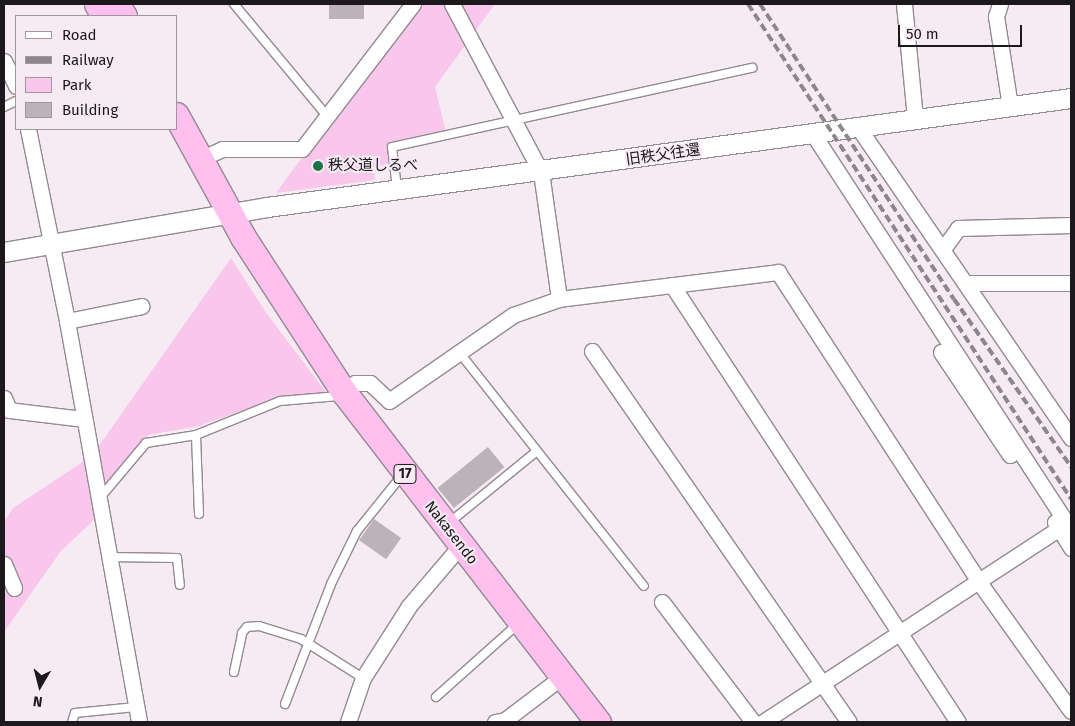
<!DOCTYPE html>
<meta charset="utf-8">
<style>
body{margin:0}
#map{position:relative;width:1075px;height:726px;overflow:hidden;background:#f6ebf3;font-family:"Fira Sans","Noto Sans JP",sans-serif}
div>[style]{position:absolute}
.green>*{inset:0;background:#f9c7ec}
.building>*{inset:0;background:#bcb2b9;transform-origin:0 0}
.roads{filter:drop-shadow(1px 0 #948a91) drop-shadow(-1px 0 #948a91) drop-shadow(0 1px #948a91) drop-shadow(0 -1px #948a91)}
.service>*{height:8px;margin:-4px;padding:0 4px;transform-origin:4px;border-radius:4px;background:#fff}
.minor>*{height:15px;margin:-7.5px;padding:0 7.5px;transform-origin:7.5px;border-radius:7.5px;background:#fff}
.tertiary>*{height:19px;margin:-9.5px;padding:0 9.5px;transform-origin:9.5px;border-radius:9.5px;background:#fff}
.trunk>*{height:25px;margin:-12.5px;padding:0 12.5px;transform-origin:12.5px;border-radius:12.5px;background:#ffc0f0}
.rail>*{height:4px;margin-top:-2px;transform-origin:0;background:repeating-linear-gradient(90deg,#8d868b 0 8px,transparent 0 12px)}
.dots>*{width:14px;height:14px;translate:-50% -50%;box-sizing:border-box;border:2px solid #f6ebf3;border-radius:50%}
span{translate:-50% -50%;white-space:nowrap;text-align:center;line-height:1.15;-webkit-text-stroke:4px #f6ebf3;paint-order:stroke}
.shield-label span{padding:1px 4px;background:#f6ebf3;border:1px solid;border-radius:4px;-webkit-text-stroke-width:0}
.shield-label{font-size:14px;color:#1c181b;font-weight:700}
.street-label{font-size:15px;color:#1c181b}
.poi-label{font-size:15px;color:#1c181b}
.left{translate:0 -50%;text-align:left}
.frame{position:absolute;inset:0;border:5px solid #1c181b;pointer-events:none}
.legend{position:absolute;left:15px;top:15px;width:162px;height:115px;box-sizing:border-box;background:#f6ebf3;border:1px solid #9f979d;margin:0;padding:6px 9px;list-style:none;font-size:15px;color:#1c181b}
.legend li{display:flex;align-items:center;gap:10px;height:25px}
.legend b{width:25px;border:1px solid #9f979d}
.north{position:absolute;left:15px;top:661px;width:50px;height:50px;-webkit-text-stroke:4px #f6ebf3;paint-order:stroke;rotate:188deg;font-size:14px;font-weight:700;line-height:20px;text-align:center;color:#1c181b}
.north::after{content:'';display:block;margin:auto;width:18px;height:22px;background:#1c181b;clip-path:polygon(50% 0,100% 100%,50% 72%,0 100%)}
.scale{position:absolute;left:898px;top:25px;width:124px;height:22px;box-sizing:border-box;border:2px solid #1c181b;border-top:0;padding-left:6px;font-size:15px;line-height:18px;white-space:nowrap;color:#1c181b;-webkit-text-stroke:4px #f6ebf3;paint-order:stroke}
</style>
<div id="map">
<div class="green">
<div style="clip-path:polygon(414px 4px,495px 4px,435px 87px,446px 132px,387px 145px,390px 164px,373px 167px,375px 180px,276px 193px)"></div>
<div style="clip-path:polygon(231px 258px,267px 314px,326px 392px,281px 397px,199px 426px,148px 435px,96px 495px,96px 450px)"></div>
<div style="clip-path:polygon(84px 461px,96px 518px,61px 551px,4px 632px,4px 522px,13px 508px)"></div>
</div>
<div class="building">
<div style="left:329px;top:4px;width:35px;height:15px"></div>
<div style="left:488px;top:447px;width:26px;height:65px;rotate:51deg"></div>
<div style="left:374px;top:519px;width:33px;height:26px;rotate:35deg"></div>
</div>
<div class="roads">
<div class="service">
<div style="left:234px;top:4px;width:146px;rotate:50.3deg"></div>
<div style="left:4px;top:107px;width:13px;rotate:-27deg"></div>
<div style="left:397px;top:188px;width:41px;rotate:-97deg"></div>
<div style="left:392px;top:147px;width:369px;rotate:-12.4deg"></div>
<div style="left:459px;top:352px;width:298px;rotate:51.7deg"></div>
<div style="left:99px;top:499px;width:73px;rotate:-50deg"></div>
<div style="left:146px;top:443px;width:51px;rotate:-9.1deg"></div>
<div style="left:199px;top:514px;width:79px;rotate:-92.2deg"></div>
<div style="left:196px;top:435px;width:91px;rotate:-22deg"></div>
<div style="left:280px;top:401px;width:59px;rotate:-4.8deg"></div>
<div style="left:450px;top:522px;width:112px;rotate:-39.2deg"></div>
<div style="left:109px;top:557px;width:68px;rotate:0.8deg"></div>
<div style="left:177px;top:558px;width:27px;rotate:84deg"></div>
<div style="left:234px;top:672px;width:40px;rotate:-78deg"></div>
<div style="left:242px;top:633px;width:8px;rotate:-50deg"></div>
<div style="left:247px;top:627px;width:12px;rotate:-5deg"></div>
<div style="left:259px;top:626px;width:44px;rotate:17.2deg"></div>
<div style="left:301px;top:639px;width:73px;rotate:32.2deg"></div>
<div style="left:436px;top:697px;width:110px;rotate:-41.7deg"></div>
<div style="left:285px;top:704px;width:129px;rotate:-69deg"></div>
<div style="left:331px;top:584px;width:59px;rotate:-63.9deg"></div>
<div style="left:357px;top:531px;width:73px;rotate:-51.1deg"></div>
<div style="left:72px;top:722px;width:9px;rotate:-72deg"></div>
<div style="left:75px;top:713px;width:61px;rotate:-5.6deg"></div>
</div>
<div class="minor">
<div style="left:452px;top:4px;width:190px;rotate:62.1deg"></div>
<div style="left:541px;top:172px;width:128px;rotate:81.9deg"></div>
<div style="left:904px;top:4px;width:116px;rotate:84.5deg"></div>
<div style="left:1000px;top:4px;width:13px;rotate:108deg"></div>
<div style="left:996px;top:16px;width:91px;rotate:81.2deg"></div>
<div style="left:4px;top:61px;width:28px;rotate:64deg"></div>
<div style="left:858px;top:127px;width:377px;rotate:55.6deg"></div>
<div style="left:28px;top:129px;width:196px;rotate:78.5deg"></div>
<div style="left:67px;top:321px;width:407px;rotate:79.8deg"></div>
<div style="left:813px;top:134px;width:473px;rotate:56.9deg"></div>
<div style="left:200px;top:159px;width:24px;rotate:-24deg"></div>
<div style="left:222px;top:149px;width:80px"></div>
<div style="left:302px;top:149px;width:183px;rotate:-52.6deg"></div>
<div style="left:943px;top:249px;width:26px;rotate:-54deg"></div>
<div style="left:958px;top:228px;width:113px;rotate:-1.5deg"></div>
<div style="left:966px;top:283px;width:105px"></div>
<div style="left:672px;top:285px;width:522px;rotate:56.8deg"></div>
<div style="left:67px;top:321px;width:76px;rotate:-11.3deg"></div>
<div style="left:592px;top:351px;width:451px;rotate:55.3deg"></div>
<div style="left:941px;top:352px;width:124px;rotate:56.2deg"></div>
<div style="left:343px;top:391px;width:14px;rotate:-34deg"></div>
<div style="left:355px;top:383px;width:15px"></div>
<div style="left:370px;top:383px;width:26px;rotate:43deg"></div>
<div style="left:389px;top:401px;width:151px;rotate:-34.7deg"></div>
<div style="left:513px;top:315px;width:49px;rotate:-19.2deg"></div>
<div style="left:559px;top:299px;width:221px;rotate:-7deg"></div>
<div style="left:778px;top:272px;width:369px;rotate:57deg"></div>
<div style="left:979px;top:582px;width:158px;rotate:54.5deg"></div>
<div style="left:4px;top:398px;width:13px;rotate:67deg"></div>
<div style="left:9px;top:410px;width:75px;rotate:6.9deg"></div>
<div style="left:1055px;top:522px;width:31px;rotate:58deg"></div>
<div style="left:4px;top:564px;width:26px;rotate:67deg"></div>
<div style="left:662px;top:602px;width:151px;rotate:52.8deg"></div>
<div style="left:348px;top:722px;width:46px;rotate:-71.2deg"></div>
<div style="left:363px;top:678px;width:85px;rotate:-57.4deg"></div>
<div style="left:409px;top:606px;width:79px;rotate:-49.6deg"></div>
<div style="left:495px;top:722px;width:10px;rotate:-11deg"></div>
<div style="left:505px;top:720px;width:73px;rotate:-37.2deg"></div>
<div style="left:763px;top:722px;width:354px;rotate:-33.2deg"></div>
</div>
<div class="tertiary">
<div style="left:4px;top:252px;width:267px;rotate:-9.7deg"></div>
<div style="left:267px;top:207px;width:811px;rotate:-7.72deg"></div>
</div>
<div class="trunk">
<div style="left:97px;top:4px;width:14px;rotate:60deg"></div>
<div style="left:117px;top:4px;width:14px;rotate:60deg"></div>
<div style="left:176px;top:115px;width:139px;rotate:61.2deg"></div>
<div style="left:243px;top:237px;width:184px;rotate:57deg"></div>
<div style="left:343px;top:391px;width:418px;rotate:52.4deg"></div>
</div>
</div>
<div class="rail">
<div style="left:748px;top:4px;width:591px;rotate:56.87deg"></div>
<div style="left:760px;top:4px;width:353px;rotate:56.7deg"></div>
<div style="left:954px;top:299px;width:205px;rotate:55.1deg"></div>
</div>
<div class="dots">
<div style="left:318px;top:166px;background:#1c7346"></div>
</div>
<div class="shield-label">
<span style="left:405px;top:474px">17</span>
</div>
<div class="street-label">
<span style="left:663px;top:155px;rotate:-8deg">旧秩父往還</span>
<span style="left:451px;top:533px;rotate:52deg">Nakasendo</span>
</div>
<div class="poi-label">
<span class="left" style="left:328px;top:166px">秩父道しるべ</span>
</div>
<div class="frame"></div>
<ul class="legend">
<li><b style="height:6px;background:#fff"></b>Road</li>
<li><b style="height:6px;background:#8d868b"></b>Railway</li>
<li><b style="height:14px;background:#f9c7ec"></b>Park</li>
<li><b style="height:14px;background:#bcb2b9"></b>Building</li>
</ul>
<div class="north">N</div>
<div class="scale">50 m</div>
</div>
